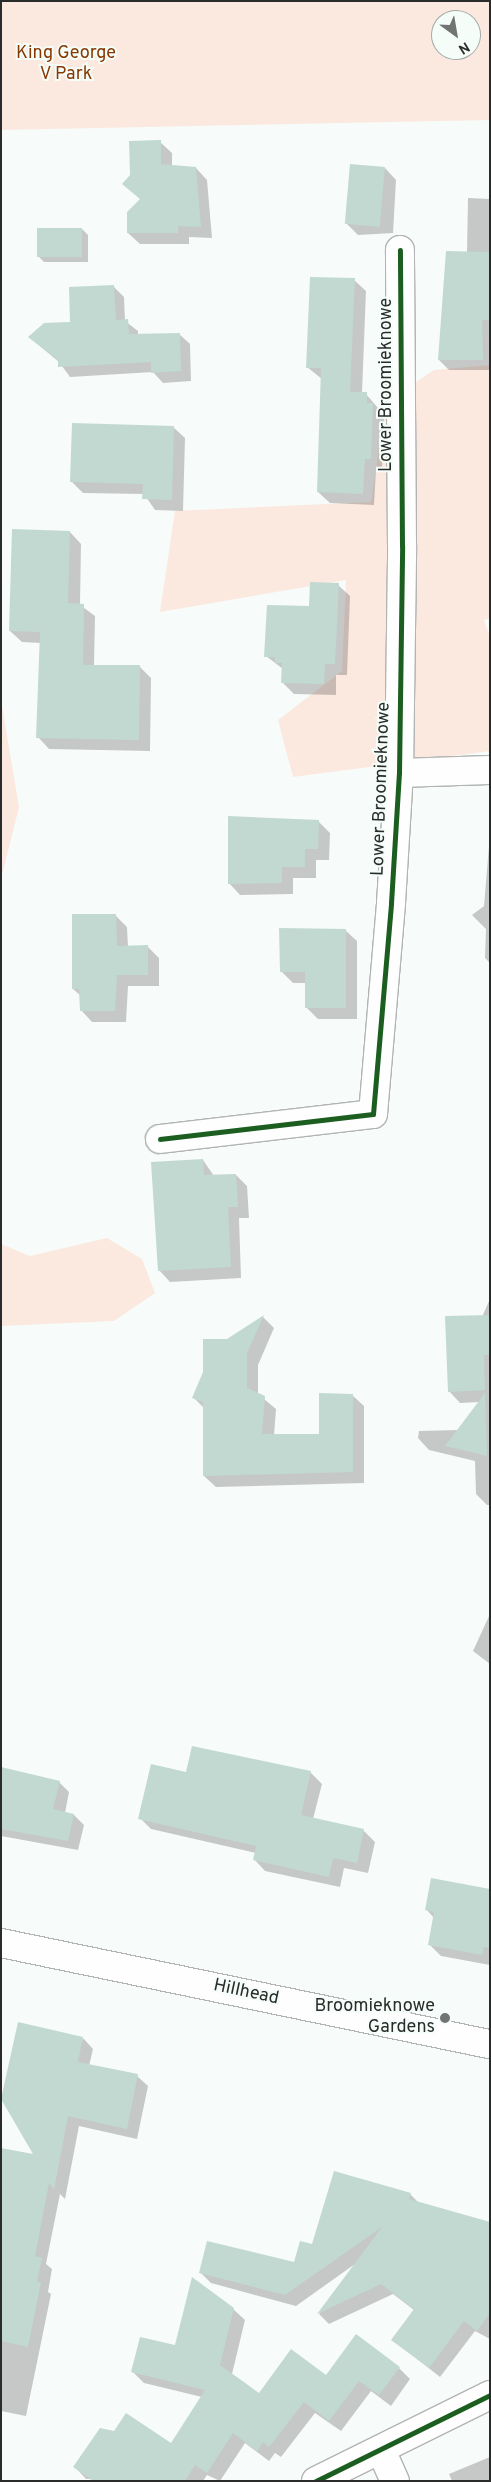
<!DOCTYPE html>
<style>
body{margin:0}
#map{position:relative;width:491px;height:2482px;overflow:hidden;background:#f7fbf9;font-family:Overpass,sans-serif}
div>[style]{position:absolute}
.green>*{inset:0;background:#fbe9df}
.shadow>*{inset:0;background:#0003}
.building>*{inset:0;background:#c1d9d1;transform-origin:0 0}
.roads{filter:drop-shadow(1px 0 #b1b4b2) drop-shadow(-1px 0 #b1b4b2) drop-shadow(0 1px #b1b4b2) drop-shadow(0 -1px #b1b4b2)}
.street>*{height:28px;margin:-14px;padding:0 14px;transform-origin:14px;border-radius:14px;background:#fefefe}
.secondary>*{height:28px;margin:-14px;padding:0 14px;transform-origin:14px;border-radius:14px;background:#fefefe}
.cycleway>*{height:5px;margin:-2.5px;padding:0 2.5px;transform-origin:2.5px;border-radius:2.5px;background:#1b5e20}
.dots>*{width:14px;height:14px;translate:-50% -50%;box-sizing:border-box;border:2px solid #f5fdf9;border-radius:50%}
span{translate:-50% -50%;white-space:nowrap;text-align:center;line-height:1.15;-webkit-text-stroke:4px #f5fdf9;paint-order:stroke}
.park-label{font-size:18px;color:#883803}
.street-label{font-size:18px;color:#292c2b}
.poi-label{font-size:18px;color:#292c2b}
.right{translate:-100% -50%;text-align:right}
.frame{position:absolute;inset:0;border:2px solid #292c2b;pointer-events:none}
.north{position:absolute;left:431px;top:10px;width:50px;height:50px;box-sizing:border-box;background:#f5fdf9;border:1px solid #a3a9a7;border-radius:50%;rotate:148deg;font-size:14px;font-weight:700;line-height:20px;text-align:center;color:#292c2b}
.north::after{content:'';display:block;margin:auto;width:18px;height:22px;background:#717473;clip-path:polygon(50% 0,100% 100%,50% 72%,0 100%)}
</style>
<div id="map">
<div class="green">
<div style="clip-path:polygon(evenodd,1px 1px,490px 1px,490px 120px,1px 130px,1px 1px,441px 20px,471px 20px,471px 50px,441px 50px,441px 20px)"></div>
<div style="clip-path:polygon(490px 365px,490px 618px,484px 620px,490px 637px,490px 751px,293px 777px,278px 720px,342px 671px,346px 580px,160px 612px,175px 511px,371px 502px,386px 402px,434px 370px)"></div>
<div style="clip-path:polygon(1px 700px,19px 807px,1px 879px)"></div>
<div style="clip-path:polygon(107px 1238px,142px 1259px,155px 1293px,114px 1321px,1px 1326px,1px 1244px,30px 1256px)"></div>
</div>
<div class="shadow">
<div style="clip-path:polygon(160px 142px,172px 153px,172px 166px,196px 168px,207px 180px,212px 238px,189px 237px,189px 244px,140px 244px,128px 233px,141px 200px,136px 195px)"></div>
<div style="clip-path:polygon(385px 168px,396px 180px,393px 233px,358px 235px,347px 224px)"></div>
<div style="clip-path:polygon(468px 198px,490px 199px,490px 370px,449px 370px,439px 360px,467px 252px)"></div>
<div style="clip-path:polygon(82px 229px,88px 235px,88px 262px,44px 262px,38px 256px)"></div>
<div style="clip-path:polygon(354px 280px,366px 291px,362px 393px,366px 394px,384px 415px,382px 470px,376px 470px,374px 505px,330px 503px,318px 492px,322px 379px,307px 367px)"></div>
<div style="clip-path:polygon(113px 286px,124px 297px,125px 321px,138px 331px,138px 335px,179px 334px,190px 344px,191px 381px,163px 383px,153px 372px,70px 377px,59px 362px,29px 337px,72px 323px)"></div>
<div style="clip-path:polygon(173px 427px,185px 438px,183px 511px,155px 510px,144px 494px,83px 493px,71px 481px)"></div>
<div style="clip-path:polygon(70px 532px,81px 544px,80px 605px,95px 616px,94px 666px,140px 667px,151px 678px,150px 751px,49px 749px,38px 737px,41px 643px,22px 642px,10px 631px)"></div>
<div style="clip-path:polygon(338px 585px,350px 596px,347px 675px,336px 675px,336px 695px,294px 694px,282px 682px,283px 669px,266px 656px,311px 608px)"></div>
<div style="clip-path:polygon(318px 821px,330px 833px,329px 860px,316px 860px,316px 878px,293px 878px,293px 894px,240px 895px,229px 883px)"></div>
<div style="clip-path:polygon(489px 846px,490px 846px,490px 963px,485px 958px,486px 929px,472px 915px,484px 906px)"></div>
<div style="clip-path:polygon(116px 916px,127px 927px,128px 947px,148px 947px,159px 958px,159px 986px,128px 986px,126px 1022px,92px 1022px,81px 1010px,81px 996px,73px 989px)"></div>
<div style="clip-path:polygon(345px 930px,357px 941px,357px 1019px,318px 1019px,307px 1008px,307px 983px,293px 983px,281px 971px)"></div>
<div style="clip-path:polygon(203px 1160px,214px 1176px,236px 1175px,247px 1186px,249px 1218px,239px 1218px,241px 1278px,170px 1282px,159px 1270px)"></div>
<div style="clip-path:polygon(490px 1299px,490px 1505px,487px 1505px,476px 1494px,475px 1461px,429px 1450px,418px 1438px,419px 1431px,459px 1430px,480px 1402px,460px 1403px,449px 1391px)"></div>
<div style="clip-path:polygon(263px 1317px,274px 1328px,258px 1365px,258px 1394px,276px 1409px,274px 1435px,321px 1435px,352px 1395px,364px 1406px,364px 1483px,216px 1487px,204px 1476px,204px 1408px,193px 1397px,227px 1340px)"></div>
<div style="clip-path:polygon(490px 1614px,490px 1664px,473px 1651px)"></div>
<div style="clip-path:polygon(1px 1769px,59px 1782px,69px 1792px,65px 1813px,74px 1815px,84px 1825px,78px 1850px,1px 1836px)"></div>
<div style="clip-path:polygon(310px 1772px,322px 1784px,313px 1819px,364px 1831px,375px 1842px,368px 1873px,344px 1868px,340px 1887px,265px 1871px,254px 1859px,256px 1853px,151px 1829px,140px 1818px,187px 1774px)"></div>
<div style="clip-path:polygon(490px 1891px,490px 1965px,441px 1956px,429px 1944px,434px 1918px,426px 1909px)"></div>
<div style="clip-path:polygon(83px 2038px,93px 2049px,89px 2066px,137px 2076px,148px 2086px,137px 2139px,79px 2126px,65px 2199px,60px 2194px,46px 2264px,52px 2269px,48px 2292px,51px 2294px,26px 2416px,1px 2411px,1px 2149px,36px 2156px)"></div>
<div style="clip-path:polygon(410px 2194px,419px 2203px,490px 2224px,490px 2339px,475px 2331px,440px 2377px,393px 2340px,414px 2310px,393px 2294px,329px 2324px,319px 2314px,355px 2264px,296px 2306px,211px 2283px,200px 2272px,295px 2264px,313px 2246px)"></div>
<div style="clip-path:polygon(233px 2309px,245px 2320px,232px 2374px,259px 2394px,326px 2376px,399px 2368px,410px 2379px,391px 2406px,371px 2391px,341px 2431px,315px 2413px,281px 2457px,275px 2453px,269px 2461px,245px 2443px,220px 2481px,207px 2475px,203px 2481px,86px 2479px,75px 2467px,172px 2445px,202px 2397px,144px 2383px,133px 2372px)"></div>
<div style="clip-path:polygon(490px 2457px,490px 2481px,452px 2481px,449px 2474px)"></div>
</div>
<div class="building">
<div style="clip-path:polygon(161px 140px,161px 164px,196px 167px,201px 227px,178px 226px,178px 233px,127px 233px,127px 212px,140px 199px,122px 184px,130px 175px,129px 141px)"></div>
<div style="left:350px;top:164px;width:35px;height:60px;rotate:5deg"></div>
<div style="left:37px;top:228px;width:45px;height:29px"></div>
<div style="clip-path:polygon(446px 251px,490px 252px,490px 320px,482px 320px,483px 360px,438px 360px)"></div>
<div style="clip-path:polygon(310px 277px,355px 278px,350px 392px,367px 392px,367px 403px,373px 403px,371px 459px,365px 459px,363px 494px,317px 492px,321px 368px,306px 368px)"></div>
<div style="clip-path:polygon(114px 285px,116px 320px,128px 319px,129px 334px,180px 333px,181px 371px,151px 373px,151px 362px,58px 367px,58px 360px,28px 337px,44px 323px,70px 322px,69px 287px)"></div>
<div style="clip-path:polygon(72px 423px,174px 426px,172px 500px,142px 499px,143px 484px,70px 482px)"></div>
<div style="clip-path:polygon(12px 529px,70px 531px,68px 603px,84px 604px,83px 665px,140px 665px,139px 740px,36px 738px,40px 632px,9px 631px)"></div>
<div style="clip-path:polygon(310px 582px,339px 583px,335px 664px,325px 664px,324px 684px,281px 683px,282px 663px,275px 663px,275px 657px,264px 657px,267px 605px,309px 606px)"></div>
<div style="clip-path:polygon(228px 816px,319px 820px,318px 849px,305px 849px,305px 867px,282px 867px,282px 883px,228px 884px)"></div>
<div style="clip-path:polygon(72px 914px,116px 914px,117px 946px,148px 945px,148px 975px,117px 975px,115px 1011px,80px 1011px,79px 989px,72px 989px)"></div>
<div style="clip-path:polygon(279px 928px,346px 929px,346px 1008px,305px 1008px,305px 972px,280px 972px)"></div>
<div style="clip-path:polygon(203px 1159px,204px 1175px,236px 1174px,238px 1207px,228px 1207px,231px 1267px,158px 1271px,151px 1162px)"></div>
<div style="clip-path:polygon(264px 1315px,247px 1353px,247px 1388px,265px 1396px,262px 1434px,319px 1434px,319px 1393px,353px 1394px,353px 1472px,203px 1476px,203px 1402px,192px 1398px,203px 1372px,203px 1339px,227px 1339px)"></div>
<div style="clip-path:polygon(490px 1315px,490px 1355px,484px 1355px,485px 1390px,448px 1392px,445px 1316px)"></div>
<div style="clip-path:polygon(485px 1393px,487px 1456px,445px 1446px)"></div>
<div style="clip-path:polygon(192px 1746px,311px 1771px,301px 1815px,364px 1829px,357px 1863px,333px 1858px,329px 1877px,253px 1860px,256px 1846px,138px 1819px,151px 1764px,186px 1772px)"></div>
<div style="clip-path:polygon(1px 1767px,60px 1781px,53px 1809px,74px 1814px,68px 1841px,1px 1829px)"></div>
<div style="clip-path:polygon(431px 1878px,490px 1889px,490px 1948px,484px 1947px,482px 1955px,428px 1945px,434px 1912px,425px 1910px)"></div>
<div style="clip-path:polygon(18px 2022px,83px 2037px,78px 2062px,138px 2074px,127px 2129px,68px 2116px,54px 2190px,49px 2183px,35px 2256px,42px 2258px,37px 2282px,41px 2282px,28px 2347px,1px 2341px,1px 2148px,33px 2154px,1px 2099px)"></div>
<div style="clip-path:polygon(334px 2171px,411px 2193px,409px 2199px,490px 2222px,490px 2313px,477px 2331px,464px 2321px,429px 2368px,391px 2340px,414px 2309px,381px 2284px,317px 2314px,382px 2227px,285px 2295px,199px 2273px,207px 2241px,294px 2262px,300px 2241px,312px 2244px)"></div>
<div style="clip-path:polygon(192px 2277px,234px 2308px,220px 2365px,259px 2393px,291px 2349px,326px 2375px,356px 2334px,400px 2367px,379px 2395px,359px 2381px,329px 2421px,304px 2402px,269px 2447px,263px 2442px,257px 2451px,233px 2433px,207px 2473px,195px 2465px,185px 2481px,93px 2481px,73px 2467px,100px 2428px,114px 2431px,126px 2413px,171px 2443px,205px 2390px,131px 2372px,140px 2337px,175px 2345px)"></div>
</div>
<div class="roads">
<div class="street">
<div style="left:399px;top:773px;width:91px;rotate:-1.9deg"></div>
<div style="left:160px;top:1139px;width:214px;rotate:-6.7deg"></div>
<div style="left:373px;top:1114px;width:212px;rotate:-85.1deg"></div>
<div style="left:391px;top:903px;width:130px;rotate:-86.5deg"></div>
<div style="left:399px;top:773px;width:227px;rotate:-89.2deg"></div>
<div style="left:402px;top:546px;width:296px;rotate:-90.4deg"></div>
<div style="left:381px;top:2450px;width:34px;rotate:66deg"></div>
<div style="left:316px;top:2481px;width:194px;rotate:-26.3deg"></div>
</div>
<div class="secondary">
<div style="left:1px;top:1943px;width:499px;rotate:11.7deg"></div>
</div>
</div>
<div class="cycleway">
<div style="left:160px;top:1139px;width:214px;rotate:-6.7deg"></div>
<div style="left:373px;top:1114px;width:212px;rotate:-85.1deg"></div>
<div style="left:391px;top:903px;width:130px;rotate:-86.5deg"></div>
<div style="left:399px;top:773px;width:227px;rotate:-89.2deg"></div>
<div style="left:402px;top:546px;width:296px;rotate:-90.4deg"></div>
<div style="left:316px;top:2481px;width:194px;rotate:-26.3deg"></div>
</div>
<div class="dots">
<div style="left:445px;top:2018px;background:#717473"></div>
</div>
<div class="park-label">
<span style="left:66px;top:65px">King George<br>V Park</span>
</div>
<div class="street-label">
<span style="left:387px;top:385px;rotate:-90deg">Lower Broomieknowe</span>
<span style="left:382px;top:789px;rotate:-88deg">Lower Broomieknowe</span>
<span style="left:246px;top:1993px;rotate:12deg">Hillhead</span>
</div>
<div class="poi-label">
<span class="right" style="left:435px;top:2018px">Broomieknowe<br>Gardens</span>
</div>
<div class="frame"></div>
<div class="north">N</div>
</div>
